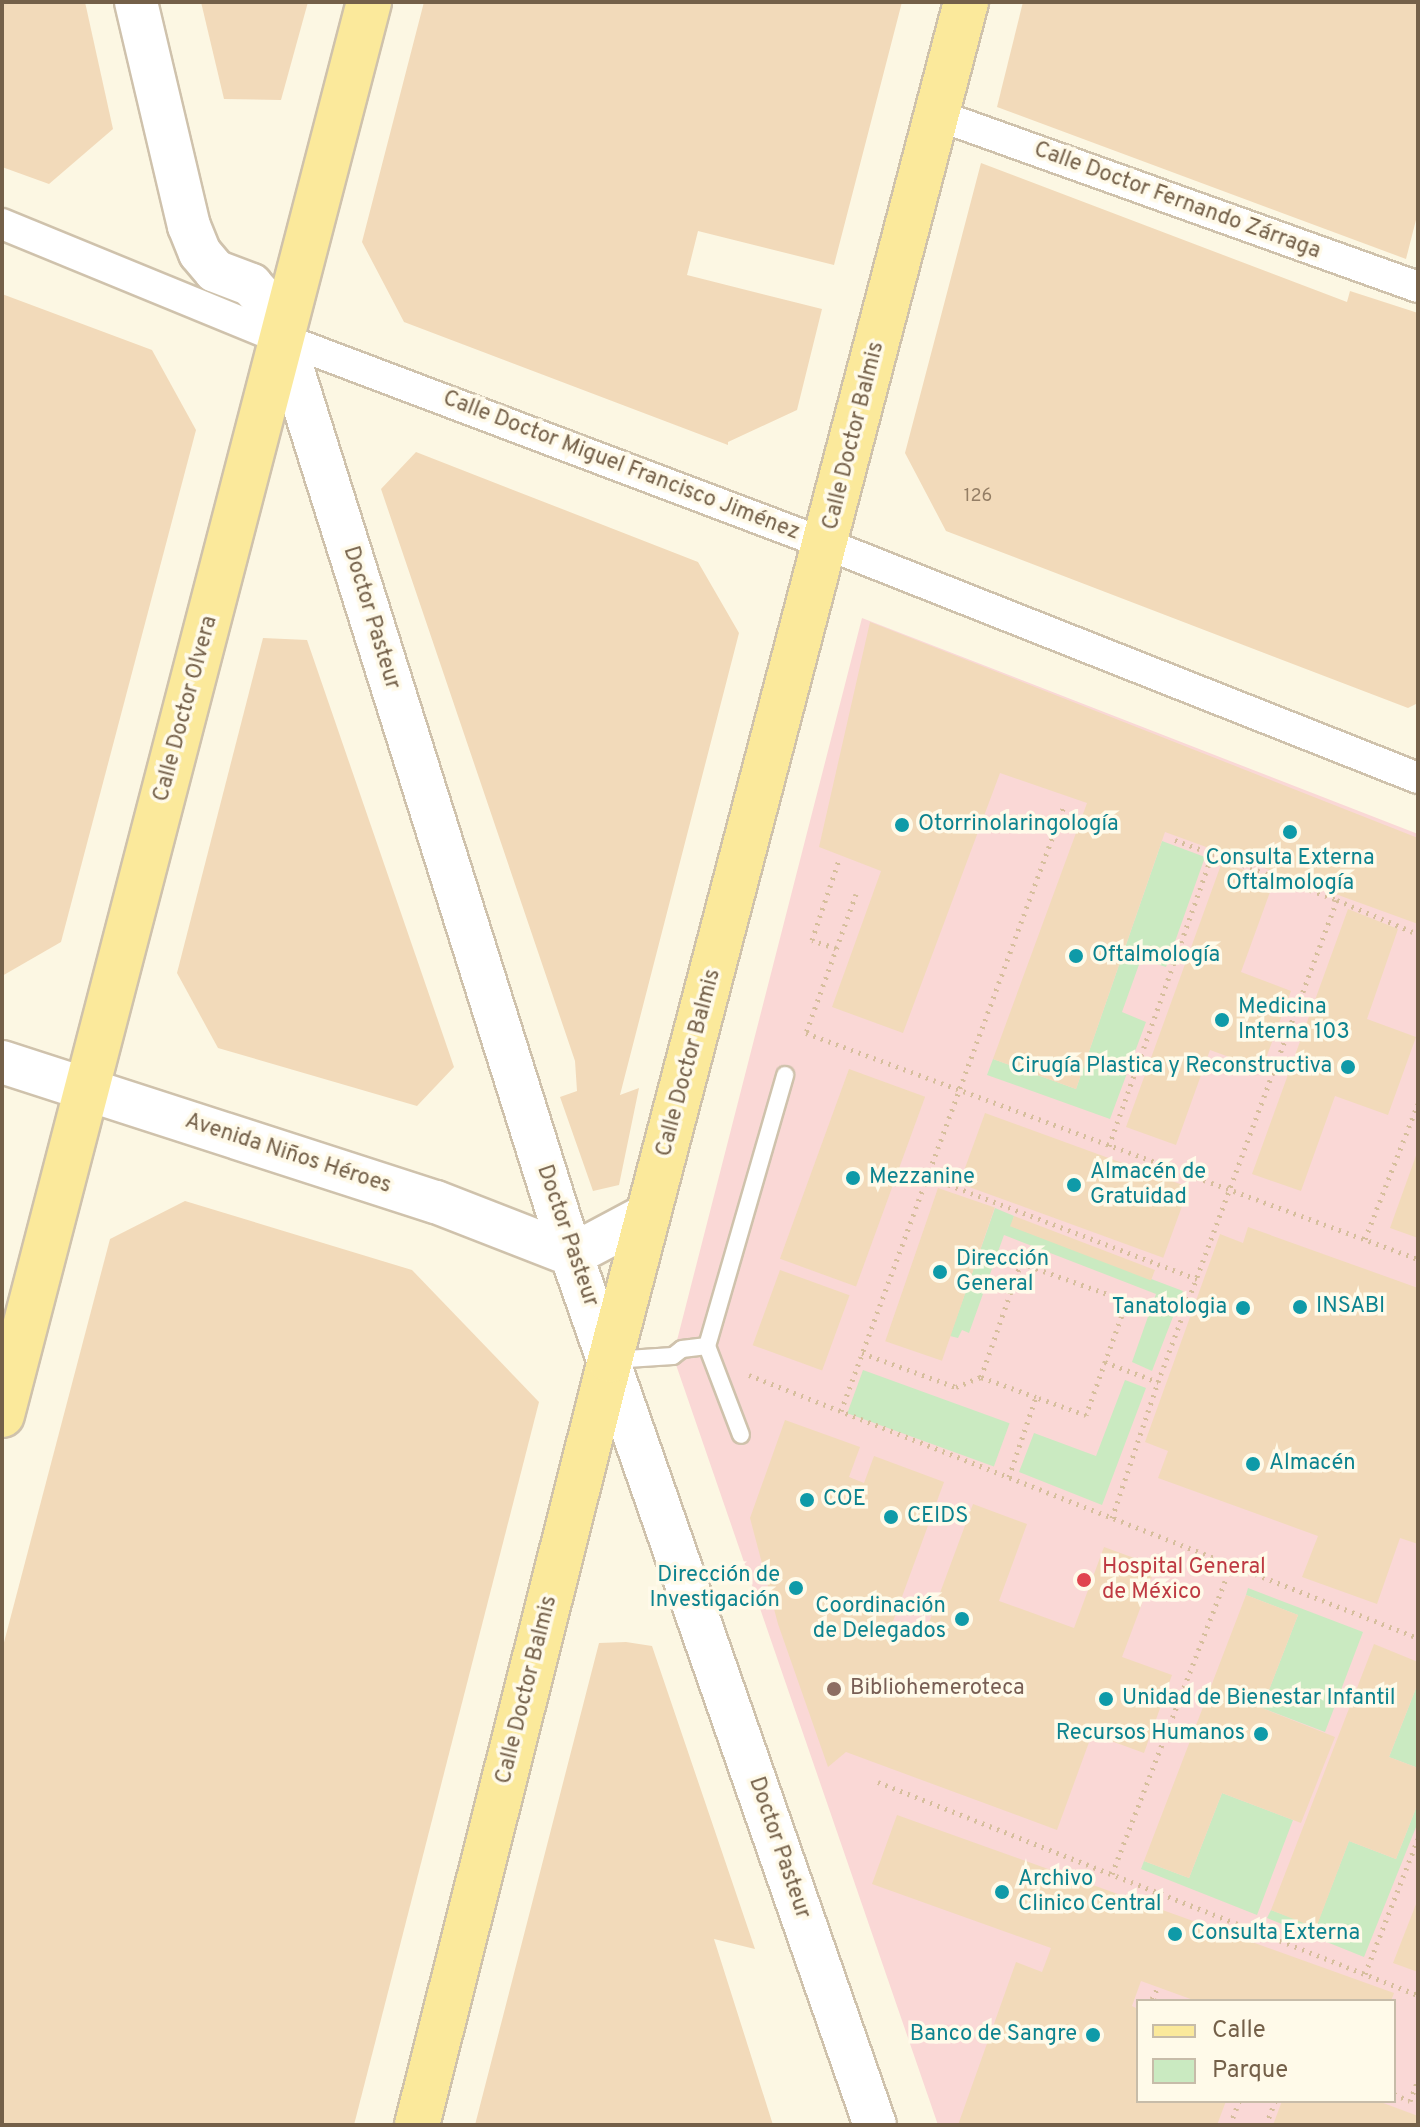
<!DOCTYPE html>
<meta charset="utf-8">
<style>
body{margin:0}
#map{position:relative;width:1420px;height:2127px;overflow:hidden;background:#fcf7e3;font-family:Overpass,sans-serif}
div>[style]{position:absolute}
.medical>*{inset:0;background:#fad8d6}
.green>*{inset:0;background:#caeac1;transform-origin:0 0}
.building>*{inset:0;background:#f2daba;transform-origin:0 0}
.path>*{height:5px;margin-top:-2.5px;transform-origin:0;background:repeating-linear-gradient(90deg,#d6be9d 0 2px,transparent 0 8px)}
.roads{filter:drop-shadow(2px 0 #cfc2ac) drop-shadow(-2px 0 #cfc2ac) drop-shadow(0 2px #cfc2ac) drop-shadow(0 -2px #cfc2ac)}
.lane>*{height:16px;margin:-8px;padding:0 8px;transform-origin:8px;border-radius:8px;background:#fff}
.street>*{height:30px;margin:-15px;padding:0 15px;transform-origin:15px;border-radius:15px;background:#fff}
.secondary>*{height:42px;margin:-21px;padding:0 21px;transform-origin:21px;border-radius:21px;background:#fff}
.primary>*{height:44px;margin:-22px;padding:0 22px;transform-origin:22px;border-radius:22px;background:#fbe99b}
.dots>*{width:22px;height:22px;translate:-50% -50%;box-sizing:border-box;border:4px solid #fffae9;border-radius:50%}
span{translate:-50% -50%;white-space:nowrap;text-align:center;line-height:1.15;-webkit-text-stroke:7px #fffae9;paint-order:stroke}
.number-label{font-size:18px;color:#947e65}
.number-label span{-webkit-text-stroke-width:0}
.street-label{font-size:22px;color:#746049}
.culture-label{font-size:22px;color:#0d838f}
.left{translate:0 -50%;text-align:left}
.right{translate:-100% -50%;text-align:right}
.health-label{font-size:22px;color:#be3a42}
.education-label{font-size:22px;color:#785e54}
.frame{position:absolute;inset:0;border:4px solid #746049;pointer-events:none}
.legend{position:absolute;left:1136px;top:1999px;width:260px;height:104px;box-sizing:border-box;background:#fffae9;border:2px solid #c7bca9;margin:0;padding:10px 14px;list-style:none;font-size:24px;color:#746049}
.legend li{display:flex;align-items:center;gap:16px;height:40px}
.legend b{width:40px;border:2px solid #c7bca9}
</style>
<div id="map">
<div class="medical">
<div style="clip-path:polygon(evenodd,862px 618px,1418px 834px,1418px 2125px,938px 2125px,673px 1356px,862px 618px,1138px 2001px,1394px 2001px,1394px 2101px,1138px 2101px,1138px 2001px)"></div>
</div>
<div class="green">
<div style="clip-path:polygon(1162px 841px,1205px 857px,1166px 967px,1141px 959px,1122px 1012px,1146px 1022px,1110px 1119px,987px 1075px,993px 1059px,1076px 1089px)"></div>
<div style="clip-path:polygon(995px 1208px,1014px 1216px,1011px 1226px,1183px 1291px,1152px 1371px,1132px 1362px,1156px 1294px,1004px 1235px,969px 1333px,962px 1330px,958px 1338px,950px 1336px)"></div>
<div style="left:863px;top:1370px;width:156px;height:46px;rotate:20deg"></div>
<div style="clip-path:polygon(1125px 1380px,1146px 1388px,1102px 1505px,1019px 1472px,1034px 1433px,1096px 1456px)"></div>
<div style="clip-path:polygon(1248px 1588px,1363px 1632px,1325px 1732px,1262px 1708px,1298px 1615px,1246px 1595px)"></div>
<div style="clip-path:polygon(1418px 1683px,1418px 1768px,1389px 1757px)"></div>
<div style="clip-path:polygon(1222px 1793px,1293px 1820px,1257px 1915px,1141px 1869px,1144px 1861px,1189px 1878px)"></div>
<div style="clip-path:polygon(1418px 1803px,1418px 1822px,1364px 1957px,1267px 1918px,1271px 1910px,1316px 1927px,1349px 1841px,1396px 1859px)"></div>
</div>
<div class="building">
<div style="clip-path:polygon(2px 2px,85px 2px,113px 129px,49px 184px,2px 167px)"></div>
<div style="clip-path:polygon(201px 2px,308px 2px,281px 100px,224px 99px)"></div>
<div style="clip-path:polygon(424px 2px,902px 2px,834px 265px,698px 231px,687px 275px,822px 309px,797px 410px,728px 442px,728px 445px,404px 322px,362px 242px)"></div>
<div style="clip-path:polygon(1023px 2px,1418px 2px,1418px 212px,1406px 259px,997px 107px)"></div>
<div style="clip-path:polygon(981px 163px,1347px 302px,1350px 291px,1418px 313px,1418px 703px,1408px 708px,946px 531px,905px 453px)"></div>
<div style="clip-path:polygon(2px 294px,152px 350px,196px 430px,61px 942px,2px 976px)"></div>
<div style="clip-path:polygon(416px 452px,698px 562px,739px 633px,620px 1095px,639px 1088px,619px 1185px,593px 1191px,560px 1097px,577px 1091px,575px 1061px,381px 489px)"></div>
<div style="clip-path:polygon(870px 622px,1418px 838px,1418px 924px,1165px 832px,1076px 1089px,993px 1059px,1087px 803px,1000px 773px,903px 1033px,832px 1007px,881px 871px,819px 847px)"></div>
<div style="clip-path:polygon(263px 638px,307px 640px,454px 1067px,417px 1106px,218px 1048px,177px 973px)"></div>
<div style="clip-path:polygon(1222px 862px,1274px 881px,1241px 972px,1291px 991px,1262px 1069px,1210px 1050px,1176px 1145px,1126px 1127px)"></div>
<div style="clip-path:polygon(1348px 909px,1398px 929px,1367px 1019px,1416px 1037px,1388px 1115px,1335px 1096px,1301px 1191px,1252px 1174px)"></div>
<div style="left:849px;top:1069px;width:81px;height:202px;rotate:20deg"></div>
<div style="left:985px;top:1113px;width:217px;height:75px;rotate:20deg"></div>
<div style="clip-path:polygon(1418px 1150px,1418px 1238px,1390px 1228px)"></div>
<div style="left:938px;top:1188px;width:60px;height:162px;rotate:19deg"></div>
<div style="clip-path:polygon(185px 1201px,412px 1270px,539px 1402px,354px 2125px,2px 2125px,2px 1650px,110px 1239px)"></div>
<div style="left:1014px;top:1216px;width:151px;height:11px;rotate:21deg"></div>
<div style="clip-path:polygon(1248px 1227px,1418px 1288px,1418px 1544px,1400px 1538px,1377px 1604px,1302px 1577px,1318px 1536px,1158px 1478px,1168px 1451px,1145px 1442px,1220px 1234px,1243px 1243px)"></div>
<div style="left:780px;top:1270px;width:74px;height:80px;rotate:20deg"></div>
<div style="clip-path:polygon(785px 1420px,860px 1447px,849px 1477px,864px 1483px,874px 1456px,944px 1482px,892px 1624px,924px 1636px,973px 1504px,1027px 1524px,999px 1601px,1074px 1628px,1104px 1547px,1156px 1566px,1122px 1657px,1172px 1675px,1144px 1753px,1092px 1734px,1057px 1830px,846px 1752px,828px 1767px,778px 1624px,750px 1518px)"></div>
<div style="clip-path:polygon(1246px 1595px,1298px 1615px,1262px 1708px,1335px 1737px,1301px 1823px,1222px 1793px,1189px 1878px,1144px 1861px)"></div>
<div style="clip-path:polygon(626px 1642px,652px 1646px,755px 1949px,714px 1939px,773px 2125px,475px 2125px,599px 1643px)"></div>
<div style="clip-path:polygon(1374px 1644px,1418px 1662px,1418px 1683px,1389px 1757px,1418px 1768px,1418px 1803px,1396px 1859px,1349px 1841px,1316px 1928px,1271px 1910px)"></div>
<div style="clip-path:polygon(897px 1815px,1394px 1993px,1391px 2001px,1196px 2001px,1141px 1981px,1132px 2006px,1138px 2009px,1138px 2101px,1226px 2101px,1217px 2125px,958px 2125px,1016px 1962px,1042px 1972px,1051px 1948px,872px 1884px)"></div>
<div style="clip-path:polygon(1418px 1899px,1418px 1972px,1393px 1963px)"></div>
<div style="clip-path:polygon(1282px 2101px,1378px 2101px,1418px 2116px,1418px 2125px,1273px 2125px)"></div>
</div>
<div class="path">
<div style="left:1175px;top:840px;width:173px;rotate:20.3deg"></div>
<div style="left:856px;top:894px;width:148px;rotate:109.8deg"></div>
<div style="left:806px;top:1033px;width:652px;rotate:20.27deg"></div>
<div style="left:836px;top:948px;width:25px;rotate:-162deg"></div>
<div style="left:812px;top:940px;width:84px;rotate:-71.4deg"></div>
<div style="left:1109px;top:1146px;width:311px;rotate:-70.5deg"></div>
<div style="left:926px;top:1176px;width:290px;rotate:20.8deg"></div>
<div style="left:1365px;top:1239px;width:145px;rotate:-68.6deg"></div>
<div style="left:862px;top:1353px;width:100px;rotate:19.9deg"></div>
<div style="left:956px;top:1387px;width:27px;rotate:-22deg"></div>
<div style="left:1105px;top:1362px;width:57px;rotate:20.7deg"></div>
<div style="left:749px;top:1375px;width:719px;rotate:21.46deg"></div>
<div style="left:841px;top:1411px;width:645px;rotate:-69.77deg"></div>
<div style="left:1009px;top:1477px;width:84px;rotate:-71.4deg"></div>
<div style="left:1036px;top:1397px;width:59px;rotate:-160deg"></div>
<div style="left:981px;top:1377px;width:121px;rotate:-70.7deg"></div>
<div style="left:1021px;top:1263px;width:113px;rotate:19.7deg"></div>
<div style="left:1127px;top:1301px;width:121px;rotate:109.8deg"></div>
<div style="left:1086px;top:1415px;width:53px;rotate:-160.2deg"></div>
<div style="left:1112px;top:1518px;width:144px;rotate:-71.3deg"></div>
<div style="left:1158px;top:1382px;width:514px;rotate:-69.63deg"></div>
<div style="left:1337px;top:900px;width:88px;rotate:22.8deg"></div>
<div style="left:878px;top:1782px;width:580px;rotate:21.53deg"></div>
<div style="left:1112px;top:1874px;width:333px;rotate:-68.9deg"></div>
<div style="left:1365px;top:1974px;width:145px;rotate:-68.6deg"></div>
<div style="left:1156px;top:2001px;width:4px;rotate:-153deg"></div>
<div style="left:1152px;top:1999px;width:13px;rotate:-63deg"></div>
<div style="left:1394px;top:2094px;width:17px;rotate:24deg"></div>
<div style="left:1410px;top:2101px;width:22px;rotate:-69deg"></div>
<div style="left:1230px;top:2125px;width:26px;rotate:-69deg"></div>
<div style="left:1266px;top:2125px;width:26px;rotate:-69deg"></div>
</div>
<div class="roads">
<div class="lane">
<div style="left:707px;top:1346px;width:95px;rotate:69.1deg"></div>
<div style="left:612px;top:1360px;width:61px;rotate:-3.8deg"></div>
<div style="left:673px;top:1356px;width:11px;rotate:-38deg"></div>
<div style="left:682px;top:1349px;width:25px;rotate:-7deg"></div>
<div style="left:707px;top:1346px;width:282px;rotate:-73.9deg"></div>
</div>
<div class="street">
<div style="left:937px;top:115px;width:511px;rotate:19.68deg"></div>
<div style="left:2px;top:224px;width:304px;rotate:22.3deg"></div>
<div style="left:283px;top:339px;width:580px;rotate:20.68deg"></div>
<div style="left:826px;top:544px;width:637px;rotate:21.57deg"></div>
</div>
<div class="secondary">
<div style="left:136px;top:2px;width:230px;rotate:76.7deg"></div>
<div style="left:189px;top:226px;width:29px;rotate:68deg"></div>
<div style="left:200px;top:253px;width:23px;rotate:50deg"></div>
<div style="left:215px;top:271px;width:39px;rotate:21deg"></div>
<div style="left:251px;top:285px;width:30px;rotate:48deg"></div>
<div style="left:271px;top:307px;width:34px;rotate:69deg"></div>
<div style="left:283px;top:339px;width:950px;rotate:72.54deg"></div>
<div style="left:568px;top:1245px;width:932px;rotate:70.77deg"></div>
<div style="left:2px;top:1062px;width:456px;rotate:17.9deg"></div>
<div style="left:436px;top:1202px;width:146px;rotate:21.3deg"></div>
<div style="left:572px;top:1255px;width:87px;rotate:-28deg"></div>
</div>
<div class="primary">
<div style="left:2px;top:1415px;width:1460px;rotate:-75.44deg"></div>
<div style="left:417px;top:2125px;width:789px;rotate:-75.84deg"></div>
<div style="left:610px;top:1360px;width:1404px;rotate:-75.31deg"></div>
</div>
</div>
<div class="dots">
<div style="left:902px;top:825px;background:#0f9aa8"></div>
<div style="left:1290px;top:832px;background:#0f9aa8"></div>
<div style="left:1076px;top:956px;background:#0f9aa8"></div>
<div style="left:1222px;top:1020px;background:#0f9aa8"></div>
<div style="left:1348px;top:1067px;background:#0f9aa8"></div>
<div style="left:853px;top:1178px;background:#0f9aa8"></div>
<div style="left:1074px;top:1185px;background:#0f9aa8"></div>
<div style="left:940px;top:1272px;background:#0f9aa8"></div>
<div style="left:1300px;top:1307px;background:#0f9aa8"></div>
<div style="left:1243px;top:1308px;background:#0f9aa8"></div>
<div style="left:1253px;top:1464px;background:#0f9aa8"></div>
<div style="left:807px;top:1500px;background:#0f9aa8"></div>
<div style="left:891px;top:1517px;background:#0f9aa8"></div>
<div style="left:1084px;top:1580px;background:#e0444e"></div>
<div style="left:796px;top:1588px;background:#0f9aa8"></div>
<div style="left:962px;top:1619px;background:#0f9aa8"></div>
<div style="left:834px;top:1689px;background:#8d6e63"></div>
<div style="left:1106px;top:1699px;background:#0f9aa8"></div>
<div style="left:1261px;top:1734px;background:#0f9aa8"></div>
<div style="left:1002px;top:1892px;background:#0f9aa8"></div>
<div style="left:1175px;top:1934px;background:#0f9aa8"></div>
<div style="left:1093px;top:2035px;background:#0f9aa8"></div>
</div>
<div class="number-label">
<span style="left:978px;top:497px">126</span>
</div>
<div class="street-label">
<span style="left:1177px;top:201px;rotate:20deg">Calle Doctor Fernando Zárraga</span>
<span style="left:854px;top:436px;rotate:-76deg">Calle Doctor Balmis</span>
<span style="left:621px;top:466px;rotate:21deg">Calle Doctor Miguel Francisco Jiménez</span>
<span style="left:371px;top:618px;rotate:73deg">Doctor Pasteur</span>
<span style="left:186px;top:709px;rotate:-75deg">Calle Doctor Olvera</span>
<span style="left:689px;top:1063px;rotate:-75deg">Calle Doctor Balmis</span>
<span style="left:288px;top:1154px;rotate:18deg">Avenida Niños Héroes</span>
<span style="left:567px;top:1236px;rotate:71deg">Doctor Pasteur</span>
<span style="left:527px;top:1690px;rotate:-76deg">Calle Doctor Balmis</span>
<span style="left:779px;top:1848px;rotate:71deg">Doctor Pasteur</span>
</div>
<div class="culture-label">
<span class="left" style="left:918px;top:825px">Otorrinolaringología</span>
<span style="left:1290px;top:871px">Consulta Externa<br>Oftalmología</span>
<span class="left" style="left:1092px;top:956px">Oftalmología</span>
<span class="left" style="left:1238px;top:1020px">Medicina<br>Interna 103</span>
<span class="right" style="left:1332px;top:1067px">Cirugía Plastica y Reconstructiva</span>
<span class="left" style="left:1090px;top:1185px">Almacén de<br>Gratuidad</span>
<span class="left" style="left:869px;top:1178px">Mezzanine</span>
<span class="left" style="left:956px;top:1272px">Dirección<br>General</span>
<span class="left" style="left:1316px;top:1307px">INSABI</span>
<span class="right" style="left:1227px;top:1308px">Tanatologia</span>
<span class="left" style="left:1269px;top:1464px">Almacén</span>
<span class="left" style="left:823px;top:1500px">COE</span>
<span class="left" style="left:907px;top:1517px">CEIDS</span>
<span class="right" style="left:780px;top:1588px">Dirección de<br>Investigación</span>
<span class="right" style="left:946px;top:1619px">Coordinación<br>de Delegados</span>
<span class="left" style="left:1122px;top:1699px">Unidad de Bienestar Infantil</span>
<span class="right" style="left:1245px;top:1734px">Recursos Humanos</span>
<span class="left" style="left:1018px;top:1892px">Archivo<br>Clinico Central</span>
<span class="left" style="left:1191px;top:1934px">Consulta Externa</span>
<span class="right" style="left:1077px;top:2035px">Banco de Sangre</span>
</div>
<div class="health-label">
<span class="left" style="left:1102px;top:1580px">Hospital General<br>de México</span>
</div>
<div class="education-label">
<span class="left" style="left:850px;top:1689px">Bibliohemeroteca</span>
</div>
<div class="frame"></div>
<ul class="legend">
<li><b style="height:10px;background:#fbe99b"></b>Calle</li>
<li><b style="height:22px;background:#caeac1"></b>Parque</li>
</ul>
</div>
